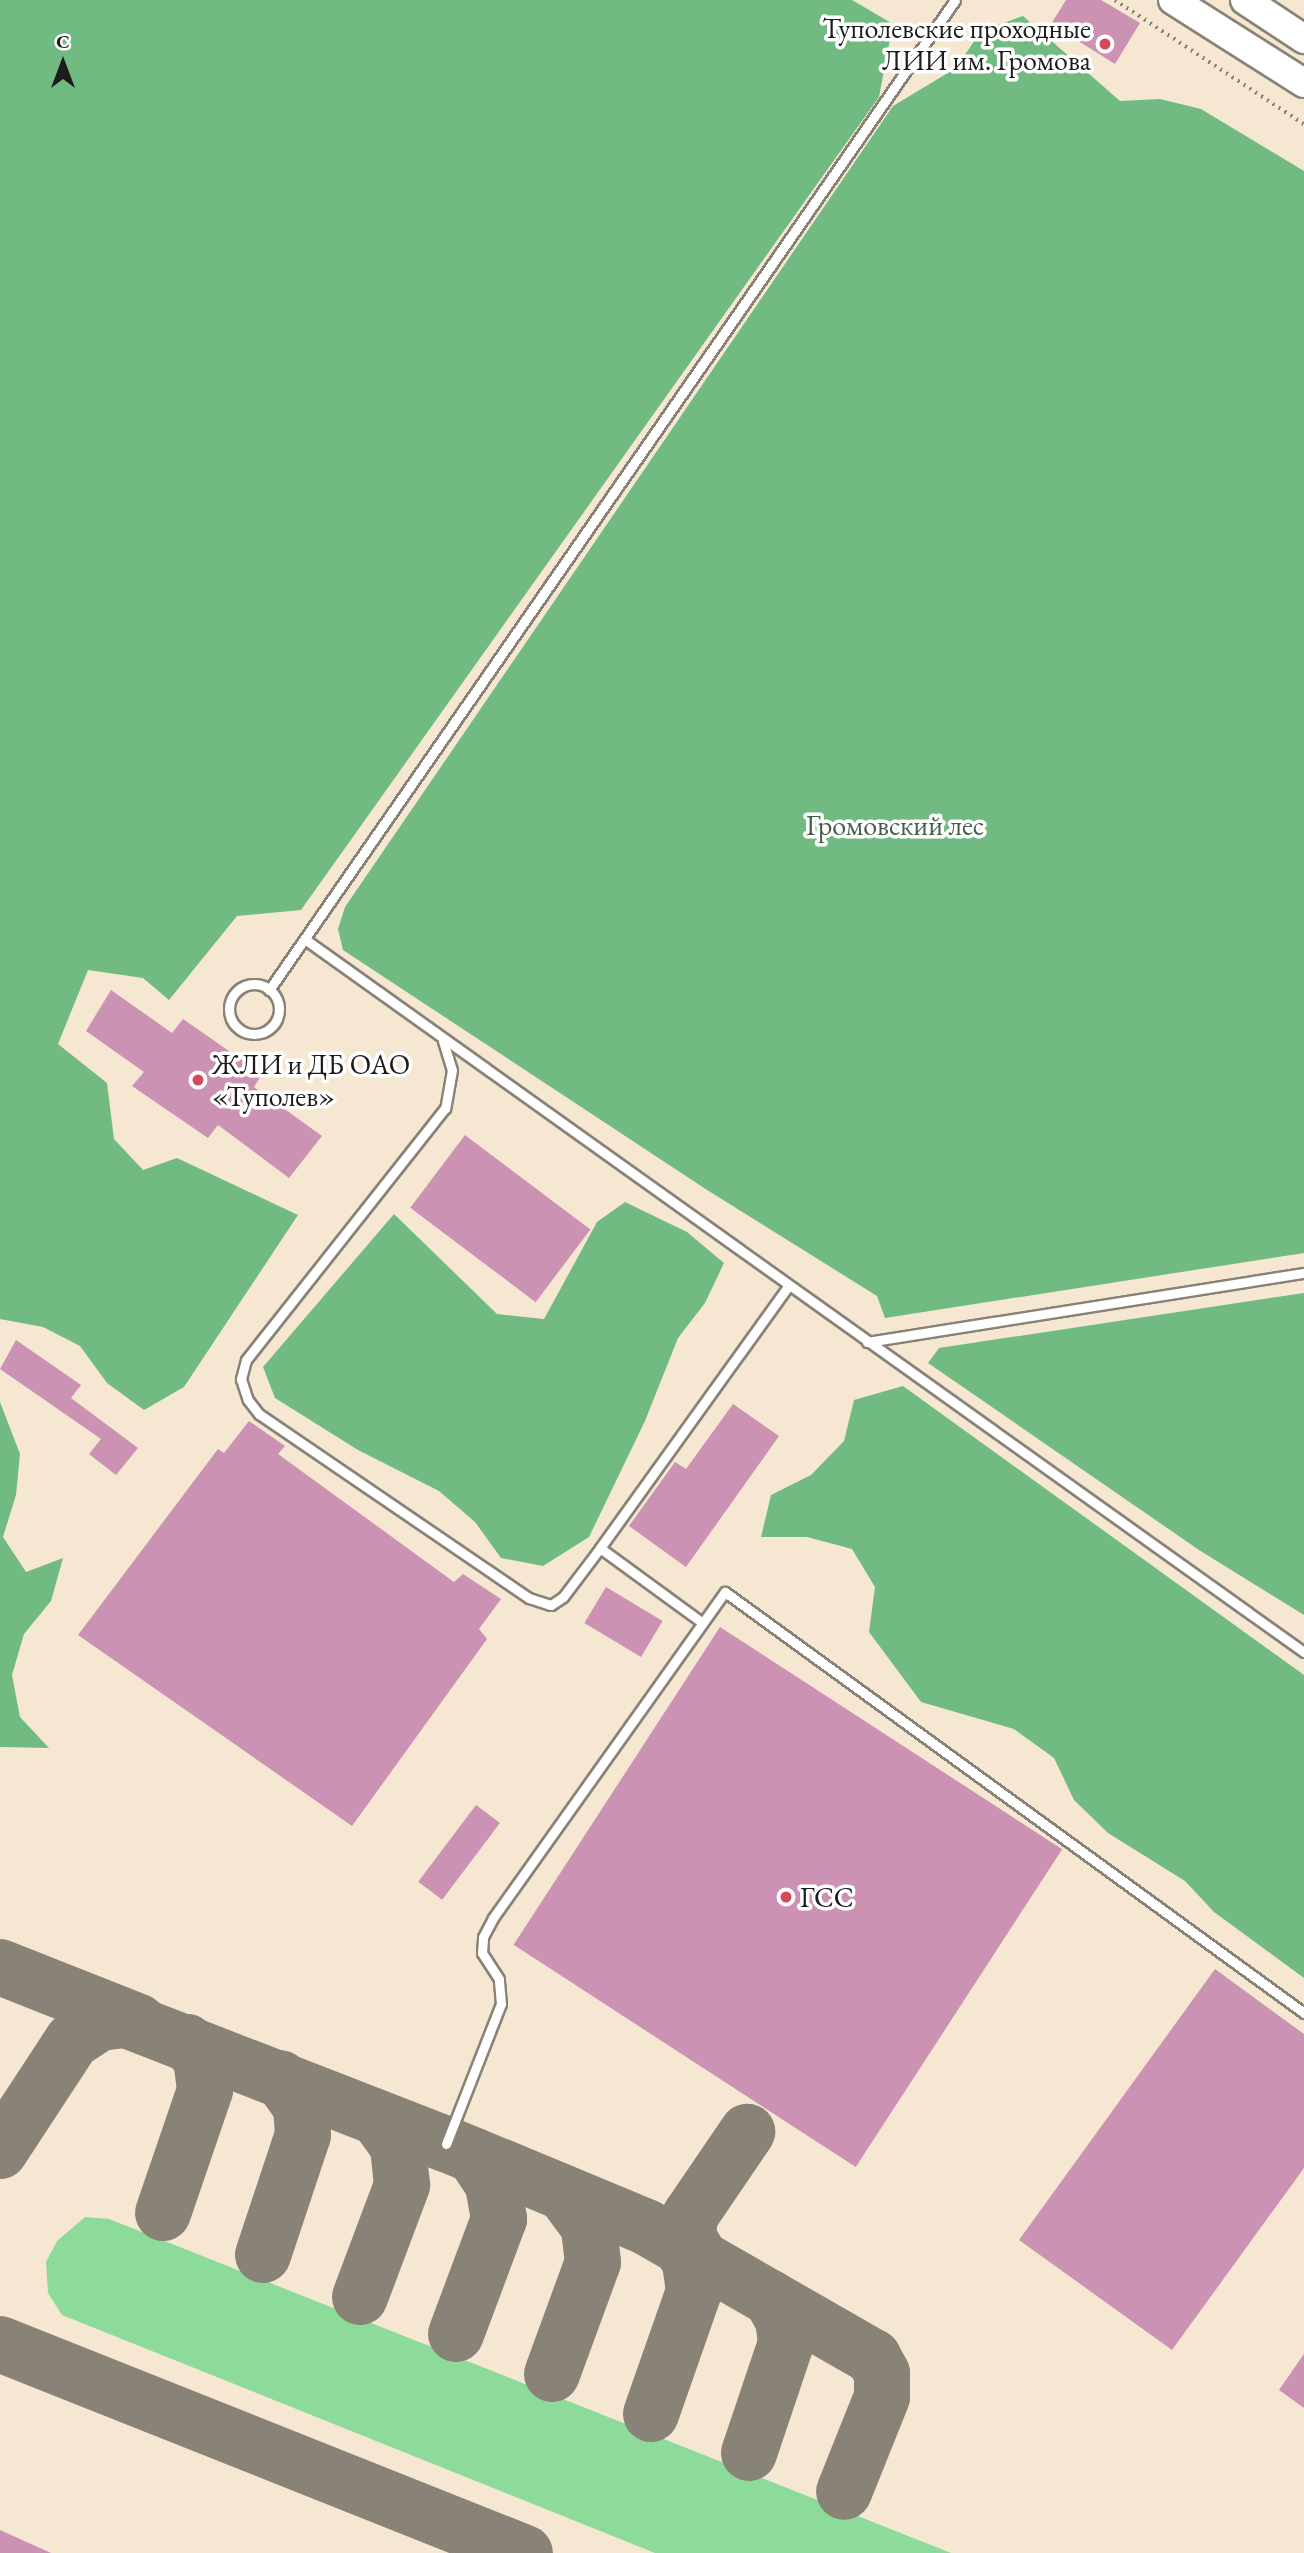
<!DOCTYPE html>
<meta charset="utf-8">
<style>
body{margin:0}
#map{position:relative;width:1304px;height:2553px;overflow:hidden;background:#f6e7d2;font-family:"EB Garamond",serif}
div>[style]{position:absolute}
.green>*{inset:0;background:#8cdb9a}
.forest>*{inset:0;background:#71bb82}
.taxiway>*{height:56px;margin:-28px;padding:0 28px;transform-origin:28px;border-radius:28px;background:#898277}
.building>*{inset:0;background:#cb92b3;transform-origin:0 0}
.path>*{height:3.5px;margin-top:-1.75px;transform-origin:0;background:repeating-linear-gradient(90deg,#898277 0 2px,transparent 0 7px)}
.roads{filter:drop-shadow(2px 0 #898277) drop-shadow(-2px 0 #898277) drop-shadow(0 2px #898277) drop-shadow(0 -2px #898277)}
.lane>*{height:9px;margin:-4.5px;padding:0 4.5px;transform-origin:4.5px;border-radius:4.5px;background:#fff}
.lane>.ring{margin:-4.5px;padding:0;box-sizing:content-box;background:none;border:9px solid #fff;border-radius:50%}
.primary>*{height:28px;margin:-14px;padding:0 14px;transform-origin:14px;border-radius:14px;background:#fff}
.dots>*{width:19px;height:19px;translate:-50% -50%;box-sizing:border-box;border:4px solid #fff;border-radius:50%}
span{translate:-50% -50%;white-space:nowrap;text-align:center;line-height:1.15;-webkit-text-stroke:7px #fff;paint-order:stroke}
.poi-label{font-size:28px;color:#1c1c1c}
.right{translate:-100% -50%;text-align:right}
.left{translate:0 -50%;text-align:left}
.park-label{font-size:28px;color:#435f48}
.north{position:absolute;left:28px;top:28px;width:70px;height:70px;-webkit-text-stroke:5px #fff;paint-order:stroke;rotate:0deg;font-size:19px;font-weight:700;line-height:28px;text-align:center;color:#1c1c1c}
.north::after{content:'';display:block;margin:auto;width:24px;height:32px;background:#1c1c1c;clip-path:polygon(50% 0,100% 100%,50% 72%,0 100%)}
</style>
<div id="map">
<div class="green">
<div style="clip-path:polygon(85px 2217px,109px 2219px,951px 2553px,655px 2553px,62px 2315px,48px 2293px,46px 2262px,57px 2241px)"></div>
</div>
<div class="forest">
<div style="clip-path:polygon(0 0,852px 0,893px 24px,879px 97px,301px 910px,237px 916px,169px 1000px,143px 978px,88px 970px,58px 1044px,107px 1083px,114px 1139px,143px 1170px,177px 1158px,298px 1215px,184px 1387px,144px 1410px,107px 1383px,80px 1346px,43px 1327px,0 1319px)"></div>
<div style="clip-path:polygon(1023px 16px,1120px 101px,1160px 99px,1201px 109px,1304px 171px,1304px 1253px,885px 1318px,877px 1296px,704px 1188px,343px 950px,338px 929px,345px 907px,893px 106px,956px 68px,981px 31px)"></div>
<div style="clip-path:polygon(625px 1202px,687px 1232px,724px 1263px,705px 1303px,678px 1338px,645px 1421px,589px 1537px,543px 1566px,501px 1558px,475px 1522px,439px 1491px,358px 1450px,275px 1398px,263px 1367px,394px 1214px,497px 1314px,544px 1319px,597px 1222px)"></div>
<div style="clip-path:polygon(1304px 1293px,1304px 1615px,1199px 1550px,928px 1363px,939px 1348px)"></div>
<div style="clip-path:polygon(903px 1386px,1304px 1675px,1304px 1978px,1214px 1912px,1185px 1881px,1108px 1833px,1074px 1800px,1054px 1758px,1014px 1729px,921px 1702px,869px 1632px,875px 1587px,852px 1549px,807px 1537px,761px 1537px,771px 1495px,811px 1475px,844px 1441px,854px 1400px)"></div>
<div style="clip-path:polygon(0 1402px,20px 1454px,16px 1495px,3px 1537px,26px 1572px,63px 1558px,51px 1601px,24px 1634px,12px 1675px,20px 1717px,49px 1748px,0 1747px)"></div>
</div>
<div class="taxiway">
<div style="left:0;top:1967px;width:149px;rotate:21.6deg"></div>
<div style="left:0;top:2151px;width:131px;rotate:-56.8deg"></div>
<div style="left:72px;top:2041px;width:33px;rotate:-33deg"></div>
<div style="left:100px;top:2023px;width:26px;rotate:-7deg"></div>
<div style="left:126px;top:2020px;width:343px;rotate:21.2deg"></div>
<div style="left:446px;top:2144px;width:217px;rotate:22.5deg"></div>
<div style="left:646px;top:2227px;width:262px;rotate:29.8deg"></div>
<div style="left:873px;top:2357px;width:18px;rotate:61deg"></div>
<div style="left:882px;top:2373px;width:24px;rotate:90deg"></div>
<div style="left:882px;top:2397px;width:102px;rotate:111.8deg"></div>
<div style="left:163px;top:2213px;width:130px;rotate:-71.1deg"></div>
<div style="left:205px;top:2090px;width:31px;rotate:-97deg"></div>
<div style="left:201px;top:2059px;width:22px;rotate:-129deg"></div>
<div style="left:263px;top:2255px;width:126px;rotate:-71.6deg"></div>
<div style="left:303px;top:2135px;width:28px;rotate:-94deg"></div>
<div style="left:301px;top:2107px;width:35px;rotate:-125deg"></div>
<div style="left:700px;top:2257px;width:23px;rotate:-121deg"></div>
<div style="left:688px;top:2237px;width:21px;rotate:-85deg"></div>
<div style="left:690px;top:2216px;width:102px;rotate:-55.8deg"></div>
<div style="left:360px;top:2297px;width:120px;rotate:-69.4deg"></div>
<div style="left:402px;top:2185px;width:39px;rotate:-96deg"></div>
<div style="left:398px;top:2146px;width:34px;rotate:-126deg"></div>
<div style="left:456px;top:2334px;width:123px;rotate:-69.5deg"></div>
<div style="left:499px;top:2219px;width:36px;rotate:-100deg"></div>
<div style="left:493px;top:2184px;width:34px;rotate:-124deg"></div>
<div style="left:0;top:2344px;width:565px;rotate:21.71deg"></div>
<div style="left:552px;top:2374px;width:119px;rotate:-69.9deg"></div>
<div style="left:593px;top:2262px;width:35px;rotate:-97deg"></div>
<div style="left:589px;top:2227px;width:42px;rotate:-126.3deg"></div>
<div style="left:651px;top:2414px;width:130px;rotate:-70.7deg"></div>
<div style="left:694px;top:2291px;width:29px;rotate:-98deg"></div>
<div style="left:690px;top:2262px;width:21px;rotate:-121deg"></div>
<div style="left:749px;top:2453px;width:116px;rotate:-71.4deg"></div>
<div style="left:786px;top:2343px;width:23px;rotate:-97deg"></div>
<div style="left:783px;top:2320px;width:25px;rotate:-119deg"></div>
</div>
<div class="building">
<div style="clip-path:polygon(1066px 0,1101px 0,1140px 23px,1115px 64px,1051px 24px)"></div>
<div style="clip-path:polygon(111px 990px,172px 1033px,183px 1019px,262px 1074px,254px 1087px,322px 1136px,289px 1178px,218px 1125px,208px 1138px,132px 1086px,144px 1072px,86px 1031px)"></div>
<div style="left:465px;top:1135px;width:157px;height:91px;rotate:37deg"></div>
<div style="clip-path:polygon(16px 1340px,81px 1385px,71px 1398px,138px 1448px,116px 1475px,89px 1454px,101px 1439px,0 1369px)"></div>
<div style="clip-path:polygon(733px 1404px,779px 1436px,686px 1567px,629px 1526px,675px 1462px,686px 1469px)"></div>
<div style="clip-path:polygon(249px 1421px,285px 1446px,278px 1454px,454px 1582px,463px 1574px,501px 1599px,479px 1629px,487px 1639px,352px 1826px,78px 1635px,218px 1449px,224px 1453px)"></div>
<div style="left:606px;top:1587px;width:66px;height:42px;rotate:31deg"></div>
<div style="left:720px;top:1627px;width:408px;height:379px;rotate:33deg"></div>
<div style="left:476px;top:1805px;width:30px;height:96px;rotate:37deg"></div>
<div style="clip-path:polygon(1215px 1969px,1304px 2034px,1304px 2168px,1172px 2350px,1019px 2240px)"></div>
<div style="clip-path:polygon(1304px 2354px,1304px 2408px,1279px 2390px)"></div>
<div style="clip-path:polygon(0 2530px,51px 2553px,0 2553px)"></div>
</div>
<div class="path">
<div style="left:1115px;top:0;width:226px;rotate:33.3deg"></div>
</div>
<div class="roads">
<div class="lane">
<div style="left:306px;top:940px;width:1226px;rotate:35.51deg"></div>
<div class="ring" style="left:229px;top:984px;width:41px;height:41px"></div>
<div style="left:269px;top:990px;width:1204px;rotate:-55.28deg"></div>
<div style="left:443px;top:1041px;width:30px;rotate:73deg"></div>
<div style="left:452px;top:1070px;width:39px;rotate:100deg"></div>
<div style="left:445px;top:1108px;width:321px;rotate:128.3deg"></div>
<div style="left:246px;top:1360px;width:20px;rotate:105deg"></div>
<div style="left:241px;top:1379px;width:22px;rotate:72deg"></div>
<div style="left:248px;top:1400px;width:18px;rotate:52deg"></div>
<div style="left:259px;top:1414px;width:327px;rotate:34.3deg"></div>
<div style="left:529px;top:1598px;width:23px;rotate:18deg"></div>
<div style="left:551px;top:1605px;width:14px;rotate:-34deg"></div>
<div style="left:563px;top:1597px;width:61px;rotate:-52.9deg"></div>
<div style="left:600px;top:1548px;width:322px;rotate:-54.3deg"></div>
<div style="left:867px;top:1342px;width:442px;rotate:-9deg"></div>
<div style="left:600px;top:1548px;width:127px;rotate:36.1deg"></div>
<div style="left:446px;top:2144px;width:150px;rotate:-68.6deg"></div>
<div style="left:501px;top:2004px;width:25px;rotate:-95deg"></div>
<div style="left:499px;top:1979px;width:31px;rotate:-123deg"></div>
<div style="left:482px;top:1953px;width:16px;rotate:-86deg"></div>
<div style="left:483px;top:1937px;width:21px;rotate:-62deg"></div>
<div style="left:493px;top:1918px;width:400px;rotate:-54.6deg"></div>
<div style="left:725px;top:1592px;width:716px;rotate:36.02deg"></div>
</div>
<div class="primary">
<div style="left:1173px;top:0;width:155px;rotate:32.4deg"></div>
<div style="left:1245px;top:0;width:71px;rotate:33.5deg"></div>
</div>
</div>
<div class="dots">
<div style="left:1105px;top:44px;background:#d1495b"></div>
<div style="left:198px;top:1080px;background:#d1495b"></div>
<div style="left:786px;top:1897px;background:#d1495b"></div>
</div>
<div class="poi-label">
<span class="right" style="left:1091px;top:44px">Туполевские проходные<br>ЛИИ им. Громова</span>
<span class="left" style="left:212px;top:1080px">ЖЛИ и ДБ ОАО<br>«Туполев»</span>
<span class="left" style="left:800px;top:1897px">ГСС</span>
</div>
<div class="park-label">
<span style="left:895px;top:825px">Громовский лес</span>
</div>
<div class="north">С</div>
</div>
